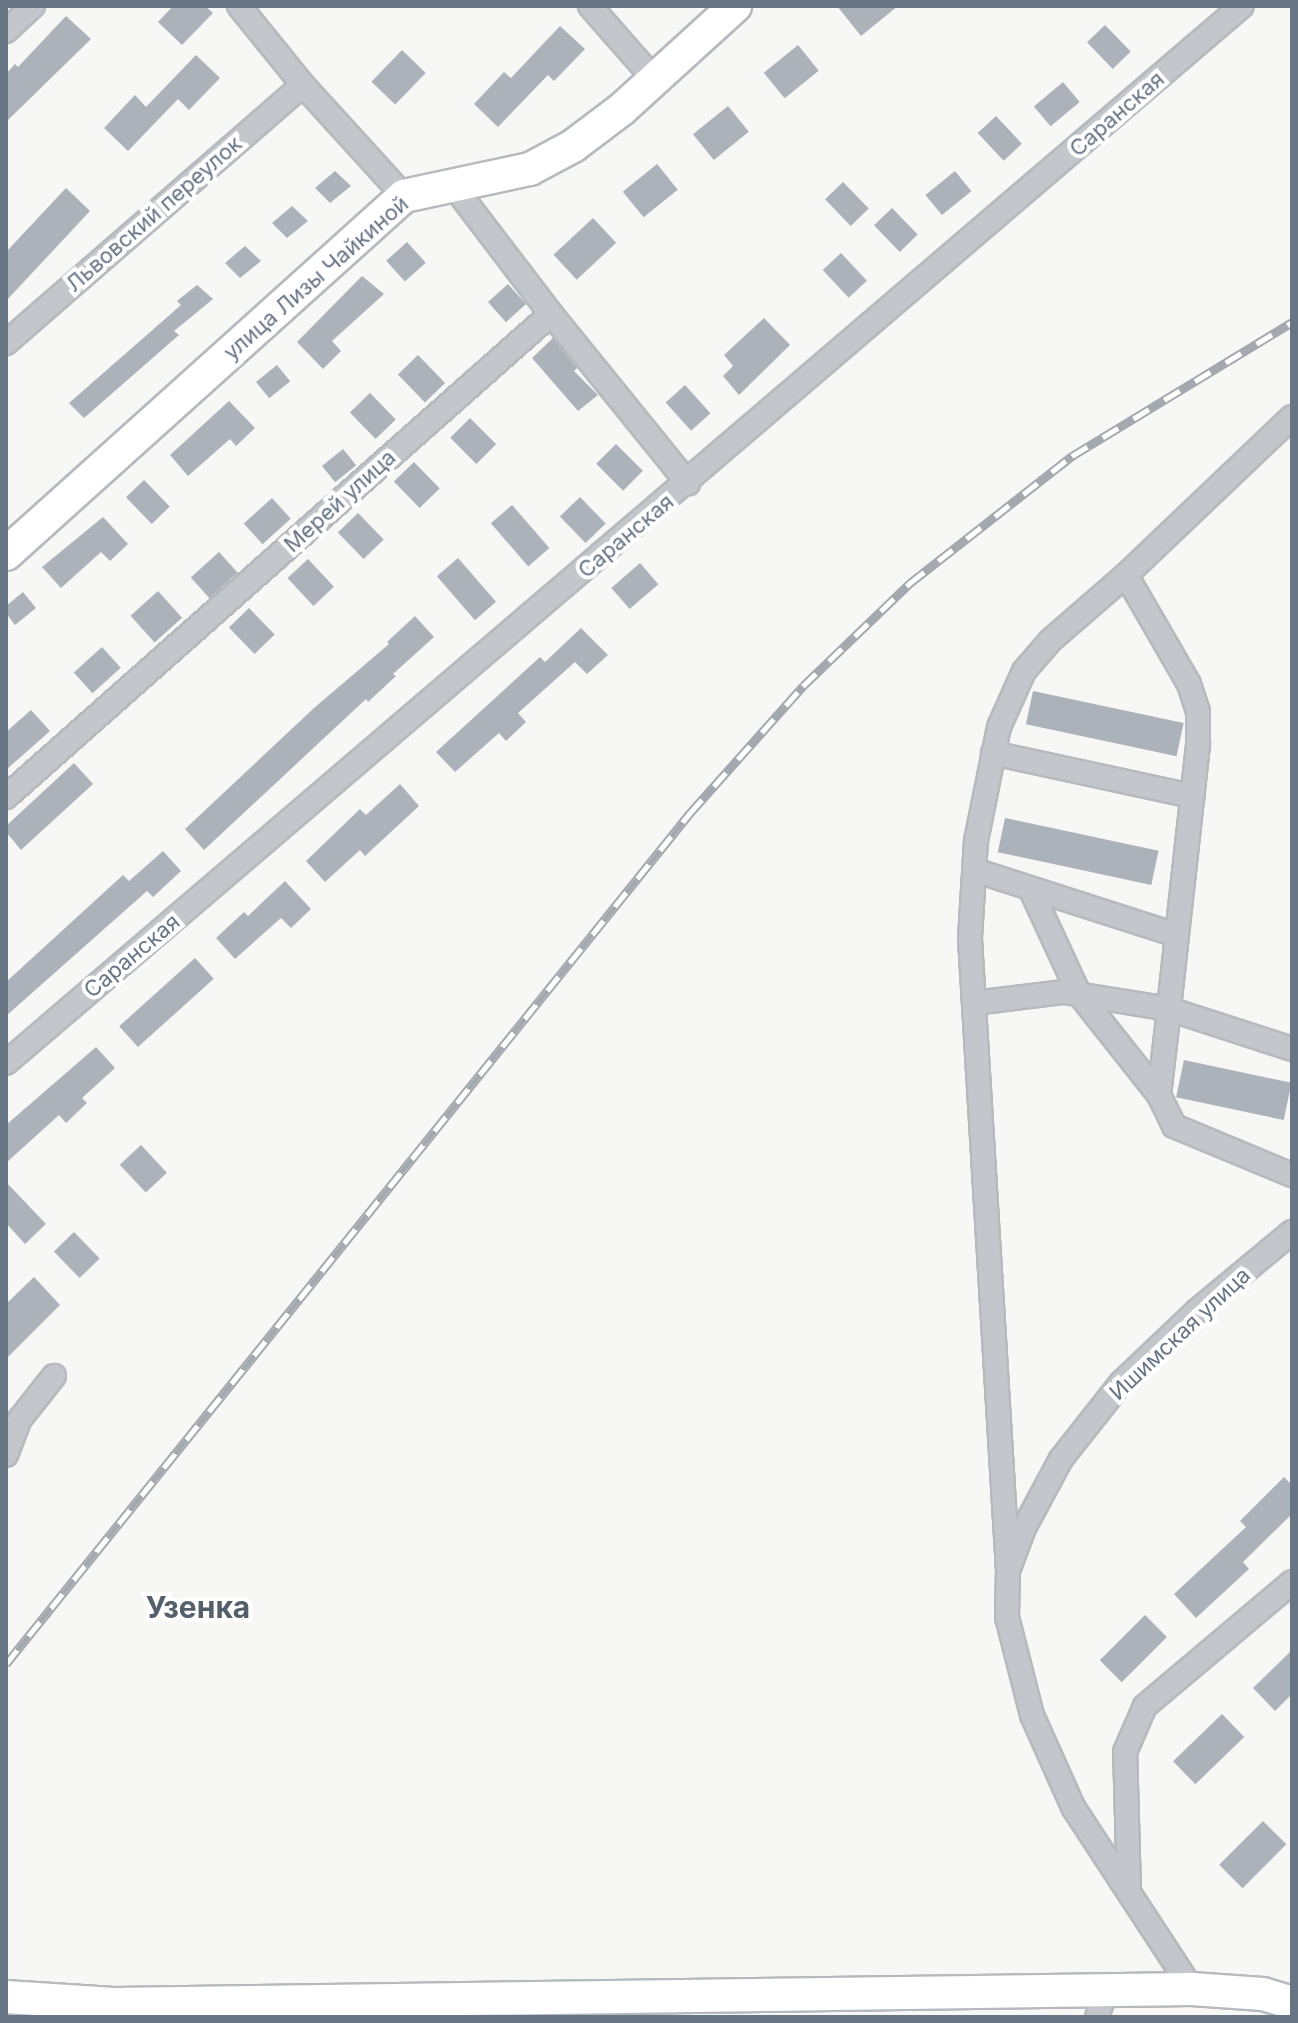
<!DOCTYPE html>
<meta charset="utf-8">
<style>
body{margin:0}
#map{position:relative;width:1298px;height:2023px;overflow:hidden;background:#f7f8f5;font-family:Inter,sans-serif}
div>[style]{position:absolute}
.building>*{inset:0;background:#acb2b9;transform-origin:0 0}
.roads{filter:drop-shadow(2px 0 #b6babf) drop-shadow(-2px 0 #b6babf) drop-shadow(0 2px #b6babf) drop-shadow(0 -2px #b6babf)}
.street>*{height:22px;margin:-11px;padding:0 11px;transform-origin:11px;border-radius:11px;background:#c3c6ca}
.secondary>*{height:32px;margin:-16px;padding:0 16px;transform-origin:16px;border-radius:16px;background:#fff}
.rail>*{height:9px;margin-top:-4.5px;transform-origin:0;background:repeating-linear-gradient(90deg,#fff 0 18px,#a4a9af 0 36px);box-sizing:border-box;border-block:2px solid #a4a9af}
span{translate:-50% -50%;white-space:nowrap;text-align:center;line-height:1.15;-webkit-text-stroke:8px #fff;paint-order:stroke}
.street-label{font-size:22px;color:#687585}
.district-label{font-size:30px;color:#555f6a;font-weight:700}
.frame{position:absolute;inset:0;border:8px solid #687585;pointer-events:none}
</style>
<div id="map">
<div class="building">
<div style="clip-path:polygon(173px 6px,205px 6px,213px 13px,182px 45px,158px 22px)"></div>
<div style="clip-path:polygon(837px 6px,898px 6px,861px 36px)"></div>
<div style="clip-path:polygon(66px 16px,91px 39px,6px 122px,6px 74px,15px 64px,18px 67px)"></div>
<div style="left:1105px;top:25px;width:37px;height:25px;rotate:46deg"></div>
<div style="clip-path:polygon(560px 26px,585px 49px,554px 81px,548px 75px,498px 127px,474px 104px,504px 72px,511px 78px)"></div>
<div style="left:798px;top:45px;width:33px;height:44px;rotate:51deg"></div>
<div style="left:402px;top:50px;width:33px;height:44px;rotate:44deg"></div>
<div style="clip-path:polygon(196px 55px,220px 78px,189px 110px,178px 99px,128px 151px,104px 128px,135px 95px,146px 107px)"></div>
<div style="left:1063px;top:82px;width:26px;height:38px;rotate:50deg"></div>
<div style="left:728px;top:106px;width:33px;height:45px;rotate:51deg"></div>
<div style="left:996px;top:116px;width:38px;height:25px;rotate:47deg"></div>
<div style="left:657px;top:164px;width:33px;height:44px;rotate:51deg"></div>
<div style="clip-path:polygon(335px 171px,351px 186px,330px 203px,315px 188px)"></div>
<div style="left:955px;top:171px;width:26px;height:38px;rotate:51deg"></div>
<div style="left:843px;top:182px;width:37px;height:25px;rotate:46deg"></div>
<div style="clip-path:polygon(66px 188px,90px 211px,6px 301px,6px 252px)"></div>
<div style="clip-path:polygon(292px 206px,308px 221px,287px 238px,272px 223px)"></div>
<div style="left:892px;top:208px;width:37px;height:25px;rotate:46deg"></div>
<div style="left:593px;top:218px;width:34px;height:54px;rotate:47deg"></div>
<div style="left:407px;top:242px;width:28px;height:28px;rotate:48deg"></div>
<div style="clip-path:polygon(245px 246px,261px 261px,240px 278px,225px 263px)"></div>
<div style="left:841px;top:253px;width:38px;height:25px;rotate:47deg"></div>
<div style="clip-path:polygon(362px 276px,384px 294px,332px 341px,341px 351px,323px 369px,297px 342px)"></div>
<div style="left:508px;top:284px;width:27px;height:27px;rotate:48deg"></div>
<div style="clip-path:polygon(197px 285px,213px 299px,174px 331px,179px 335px,84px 418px,69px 403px,181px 305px,177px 301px)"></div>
<div style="clip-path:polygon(764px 318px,790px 345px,739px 395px,723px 376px,733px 366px,724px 355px)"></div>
<div style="clip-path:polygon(553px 338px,577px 368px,574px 371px,598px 395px,578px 411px,532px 358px)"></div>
<div style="left:418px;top:355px;width:39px;height:28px;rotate:46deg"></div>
<div style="left:277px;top:365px;width:21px;height:27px;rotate:51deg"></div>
<div style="left:685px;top:385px;width:38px;height:26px;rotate:48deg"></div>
<div style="left:370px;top:393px;width:37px;height:28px;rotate:46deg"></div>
<div style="clip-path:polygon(229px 401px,255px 428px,236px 446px,230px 439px,188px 476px,170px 455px)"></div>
<div style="left:470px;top:418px;width:37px;height:28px;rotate:45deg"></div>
<div style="left:616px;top:444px;width:38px;height:28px;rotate:45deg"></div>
<div style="left:343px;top:449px;width:21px;height:27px;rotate:51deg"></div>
<div style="left:414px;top:462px;width:37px;height:28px;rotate:46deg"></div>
<div style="left:144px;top:480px;width:37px;height:25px;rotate:46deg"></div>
<div style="left:580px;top:497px;width:37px;height:28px;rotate:46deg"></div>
<div style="left:272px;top:498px;width:28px;height:38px;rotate:48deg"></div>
<div style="left:512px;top:505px;width:57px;height:28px;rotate:49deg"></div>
<div style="left:358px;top:513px;width:37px;height:28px;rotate:46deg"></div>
<div style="clip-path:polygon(103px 517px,128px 544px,110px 561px,101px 552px,61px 588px,42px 567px)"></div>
<div style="left:219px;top:552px;width:28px;height:38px;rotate:48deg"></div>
<div style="left:458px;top:558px;width:58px;height:28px;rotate:49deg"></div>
<div style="left:308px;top:559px;width:38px;height:28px;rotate:47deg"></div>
<div style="left:640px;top:563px;width:28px;height:38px;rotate:49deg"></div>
<div style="left:158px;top:591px;width:36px;height:37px;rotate:48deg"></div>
<div style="clip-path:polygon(23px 592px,36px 608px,15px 625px,6px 613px,6px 606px)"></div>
<div style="left:249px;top:608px;width:37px;height:28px;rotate:46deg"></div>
<div style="clip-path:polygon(415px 616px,434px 637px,393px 674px,396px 676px,368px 702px,366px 699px,204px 850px,185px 829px,314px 708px,389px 644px,387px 642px)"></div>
<div style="clip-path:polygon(581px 628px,608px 655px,587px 674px,575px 662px,518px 713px,526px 722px,506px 741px,499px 733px,455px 772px,436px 752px,540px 657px,545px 662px)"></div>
<div style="left:102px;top:647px;width:28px;height:38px;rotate:48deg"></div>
<div style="left:1033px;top:691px;width:154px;height:34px;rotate:12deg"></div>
<div style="clip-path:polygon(31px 710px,50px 731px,6px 770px,6px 732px)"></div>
<div style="clip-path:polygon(74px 763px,93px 784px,21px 850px,6px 832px,6px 826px)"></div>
<div style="clip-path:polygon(400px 784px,419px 806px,365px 856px,360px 850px,325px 882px,306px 861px,360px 809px,366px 815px)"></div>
<div style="left:1005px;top:818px;width:157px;height:35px;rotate:12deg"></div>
<div style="clip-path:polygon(163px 851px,181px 871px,153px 897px,147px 891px,6px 1016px,6px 982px,123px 875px,129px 881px)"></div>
<div style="clip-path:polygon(285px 881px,311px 909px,291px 928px,281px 918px,235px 959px,216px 938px,244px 912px,248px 916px)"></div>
<div style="left:195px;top:958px;width:28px;height:102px;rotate:48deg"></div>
<div style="clip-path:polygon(96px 1047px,115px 1068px,82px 1098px,87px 1103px,66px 1123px,59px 1115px,6px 1163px,6px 1125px)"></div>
<div style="left:1184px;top:1060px;width:110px;height:38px;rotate:12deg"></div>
<div style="left:141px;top:1145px;width:38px;height:29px;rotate:47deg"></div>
<div style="clip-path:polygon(6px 1182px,46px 1224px,25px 1244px,6px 1223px)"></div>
<div style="left:74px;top:1232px;width:37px;height:28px;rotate:46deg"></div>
<div style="clip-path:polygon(34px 1277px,60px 1305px,6px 1359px,6px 1304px)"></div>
<div style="clip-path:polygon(1284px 1477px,1292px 1485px,1292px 1514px,1243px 1562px,1249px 1569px,1196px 1618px,1174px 1594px,1246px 1527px,1240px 1521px)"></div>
<div style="left:1145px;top:1615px;width:31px;height:64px;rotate:45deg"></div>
<div style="clip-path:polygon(1292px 1650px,1292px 1694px,1275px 1711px,1253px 1688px)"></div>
<div style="left:1222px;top:1714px;width:32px;height:68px;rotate:46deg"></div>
<div style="left:1263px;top:1821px;width:33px;height:62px;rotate:45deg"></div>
</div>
<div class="roads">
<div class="street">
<div style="left:239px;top:6px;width:102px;rotate:51deg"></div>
<div style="left:303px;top:85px;width:150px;rotate:47.7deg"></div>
<div style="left:590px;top:6px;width:98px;rotate:48.7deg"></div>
<div style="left:6px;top:31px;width:37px;rotate:-43deg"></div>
<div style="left:551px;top:314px;width:218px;rotate:51deg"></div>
<div style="left:6px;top:343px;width:393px;rotate:-41deg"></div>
<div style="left:1126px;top:575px;width:126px;rotate:60deg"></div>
<div style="left:1189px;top:684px;width:28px;rotate:72deg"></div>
<div style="left:1198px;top:711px;width:34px;rotate:90deg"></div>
<div style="left:1198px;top:745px;width:266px;rotate:96.3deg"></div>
<div style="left:1169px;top:1009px;width:129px;rotate:18deg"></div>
<div style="left:993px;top:753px;width:204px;rotate:12.2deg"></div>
<div style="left:6px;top:797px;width:728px;rotate:-41.55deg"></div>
<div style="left:551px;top:314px;width:163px;rotate:-127.3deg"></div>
<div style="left:974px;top:870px;width:213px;rotate:17.8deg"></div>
<div style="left:1030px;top:888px;width:117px;rotate:65.2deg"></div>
<div style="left:1079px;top:994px;width:129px;rotate:51.6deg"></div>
<div style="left:974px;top:1003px;width:91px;rotate:-7deg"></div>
<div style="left:1064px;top:992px;width:106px;rotate:9.2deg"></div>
<div style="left:1169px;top:1009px;width:87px;rotate:96.6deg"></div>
<div style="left:1159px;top:1095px;width:34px;rotate:64deg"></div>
<div style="left:1174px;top:1126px;width:128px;rotate:22.6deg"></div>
<div style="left:6px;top:1063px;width:1626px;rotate:-40.54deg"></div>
<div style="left:6px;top:1455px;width:39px;rotate:-69deg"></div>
<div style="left:20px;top:1419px;width:55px;rotate:-51.7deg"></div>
<div style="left:1008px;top:1571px;width:634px;rotate:-93.44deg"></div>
<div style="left:970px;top:938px;width:97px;rotate:-86.5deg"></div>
<div style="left:976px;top:841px;width:116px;rotate:-78.6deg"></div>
<div style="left:999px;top:727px;width:61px;rotate:-65.9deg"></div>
<div style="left:1024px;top:671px;width:41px;rotate:-48.9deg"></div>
<div style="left:1051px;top:640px;width:99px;rotate:-40.9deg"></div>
<div style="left:1126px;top:575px;width:229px;rotate:-43.6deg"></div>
<div style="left:1129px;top:1891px;width:139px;rotate:-91.6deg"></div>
<div style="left:1125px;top:1752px;width:50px;rotate:-66.5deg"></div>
<div style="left:1145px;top:1706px;width:192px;rotate:-40.1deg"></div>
<div style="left:1192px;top:1989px;width:215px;rotate:-123.2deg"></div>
<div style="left:1074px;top:1809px;width:103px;rotate:-114.1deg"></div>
<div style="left:1032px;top:1715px;width:101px;rotate:-104.3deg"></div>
<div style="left:1007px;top:1617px;width:46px;rotate:-88.8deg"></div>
<div style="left:1008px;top:1571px;width:46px;rotate:-69.6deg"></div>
<div style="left:1024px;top:1528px;width:78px;rotate:-61.8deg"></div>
<div style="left:1061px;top:1459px;width:97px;rotate:-51.7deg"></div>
<div style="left:1121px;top:1383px;width:106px;rotate:-43.5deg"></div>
<div style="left:1198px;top:1310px;width:122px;rotate:-39.7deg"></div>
<div style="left:1097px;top:2017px;width:28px;rotate:-71deg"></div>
</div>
<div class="secondary">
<div style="left:6px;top:554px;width:535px;rotate:-41.97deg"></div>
<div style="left:404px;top:196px;width:129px;rotate:-12.1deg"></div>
<div style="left:530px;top:169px;width:49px;rotate:-28.1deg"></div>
<div style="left:573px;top:146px;width:61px;rotate:-37.1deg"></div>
<div style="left:622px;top:109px;width:153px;rotate:-42.3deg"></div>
<div style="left:6px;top:1997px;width:108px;rotate:3.7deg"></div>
<div style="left:114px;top:2004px;width:1078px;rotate:-0.8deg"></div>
<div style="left:1192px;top:1989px;width:71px;rotate:4deg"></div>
<div style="left:1263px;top:1994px;width:30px;rotate:17deg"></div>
</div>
</div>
<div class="rail">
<div style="left:6px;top:1664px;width:1092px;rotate:-51.21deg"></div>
<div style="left:690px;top:813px;width:170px;rotate:-48.3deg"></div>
<div style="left:803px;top:686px;width:149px;rotate:-43.9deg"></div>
<div style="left:910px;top:583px;width:206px;rotate:-38.1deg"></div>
<div style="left:1072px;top:456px;width:258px;rotate:-31.3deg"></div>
</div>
<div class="street-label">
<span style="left:1117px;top:114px;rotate:-41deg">Саранская</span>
<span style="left:154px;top:214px;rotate:-41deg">Львовский переулок</span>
<span style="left:316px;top:278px;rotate:-41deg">улица Лизы Чайкиной</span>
<span style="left:340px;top:501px;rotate:-42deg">Мерей улица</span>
<span style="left:626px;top:536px;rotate:-40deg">Саранская</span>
<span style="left:132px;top:956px;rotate:-40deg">Саранская</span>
<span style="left:1180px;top:1334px;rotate:-43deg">Ишимская улица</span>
</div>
<div class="district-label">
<span style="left:198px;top:1607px">Узенка</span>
</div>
<div class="frame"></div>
</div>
